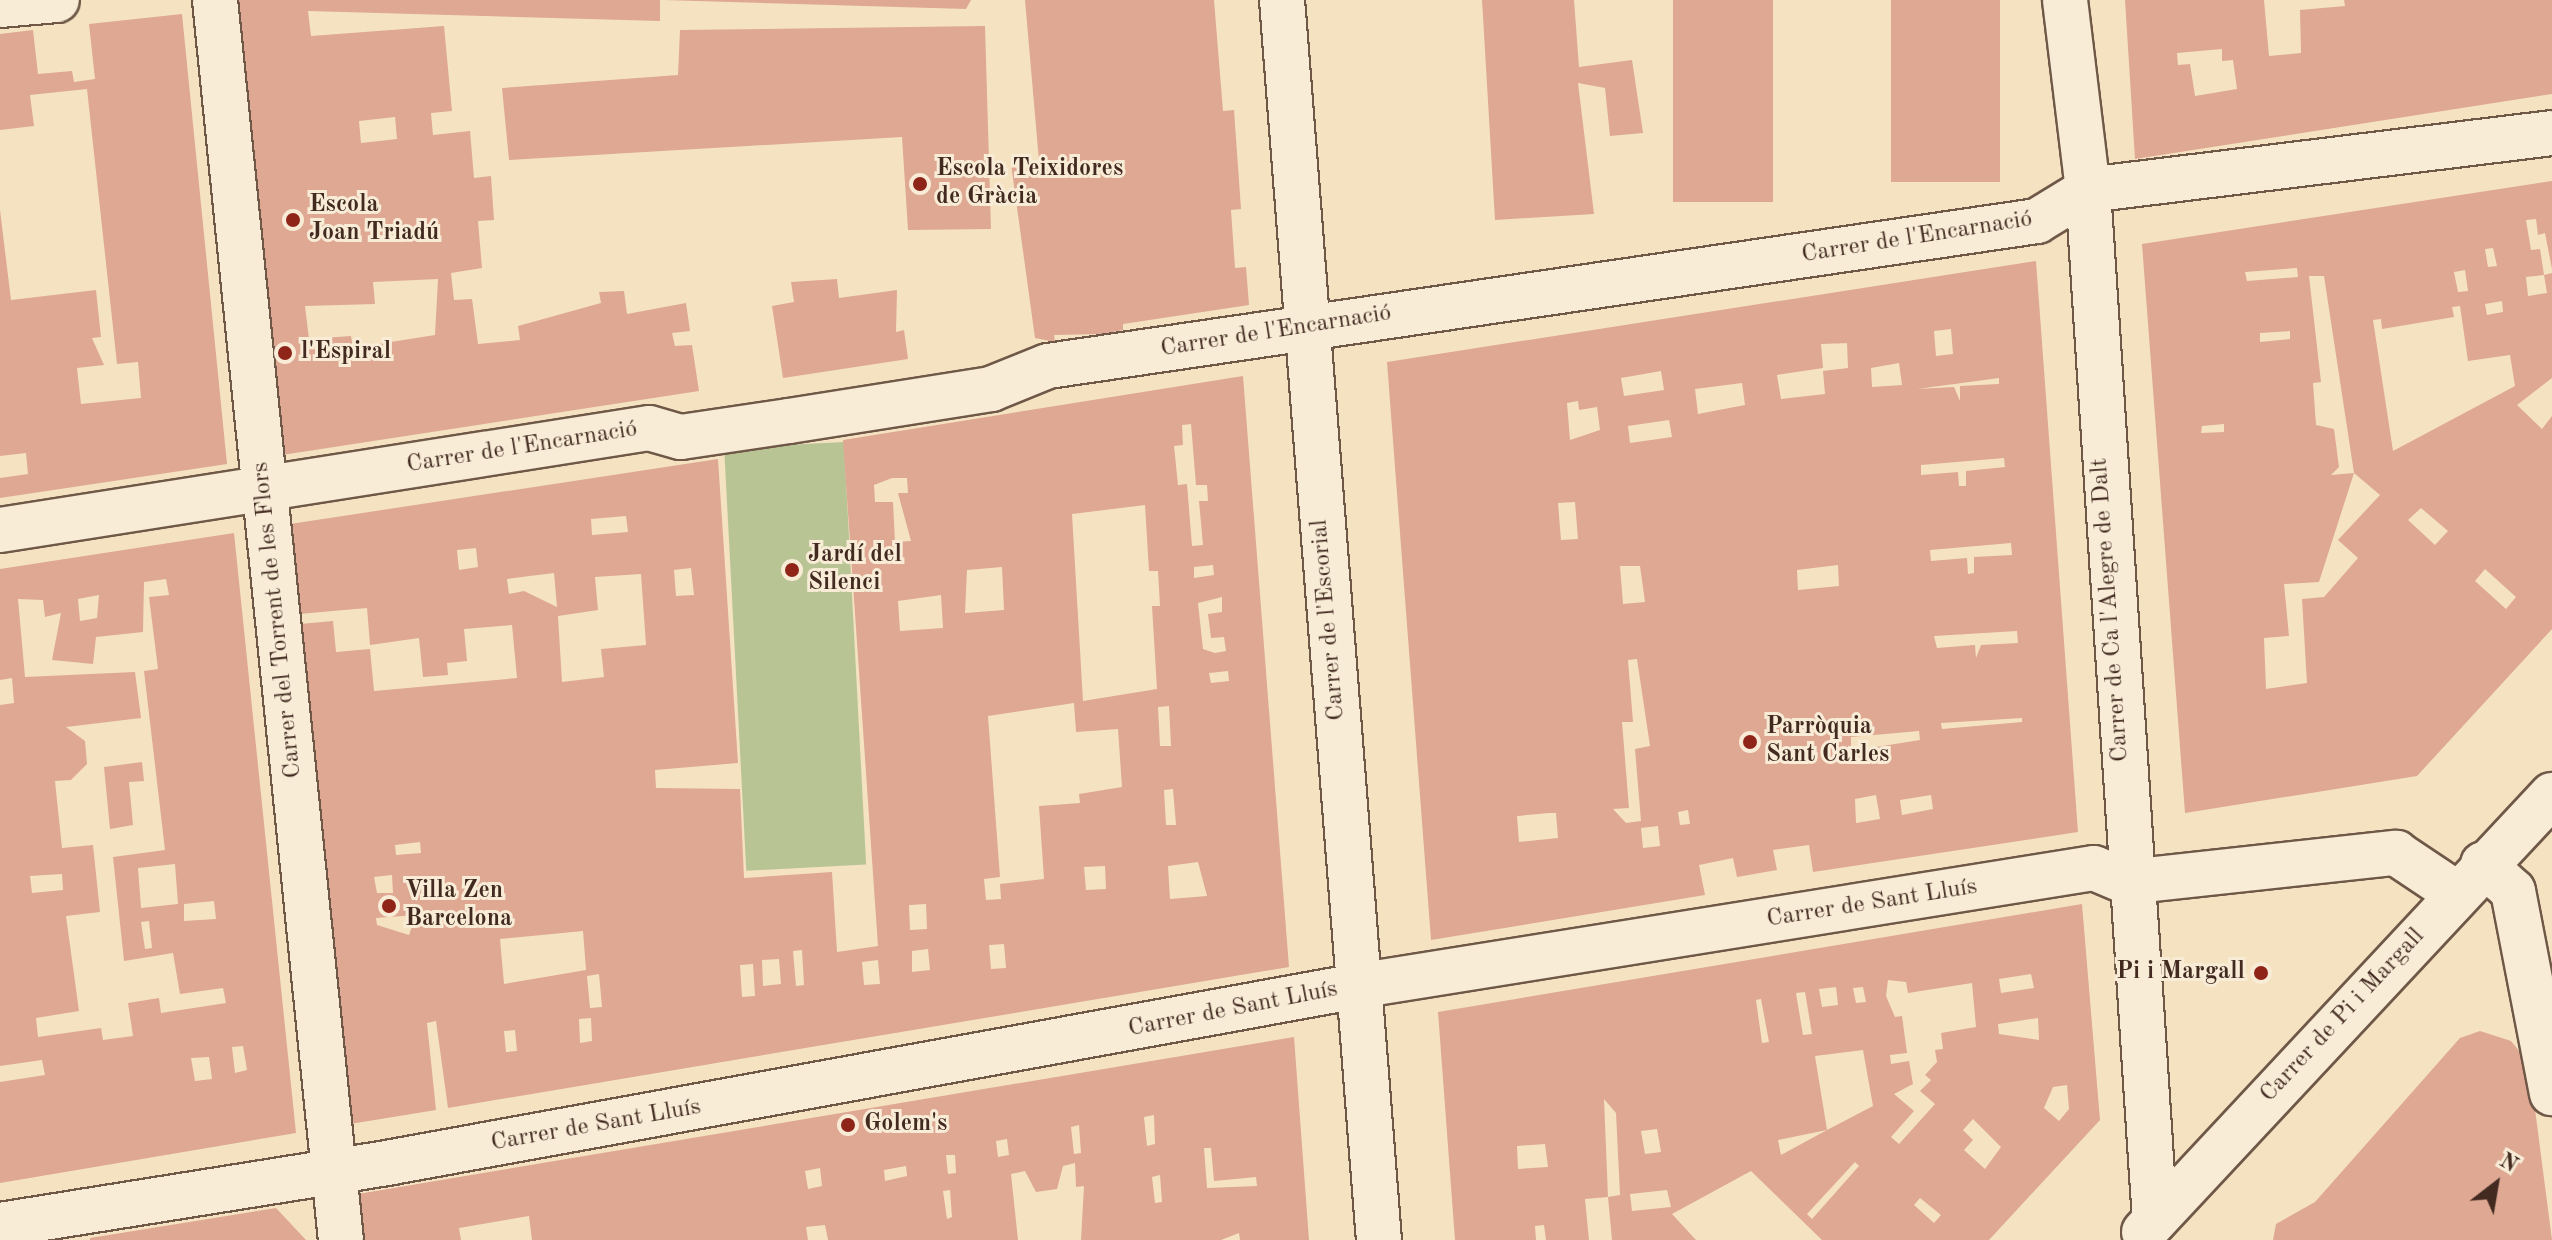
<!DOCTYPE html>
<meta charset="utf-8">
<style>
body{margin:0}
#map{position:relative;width:2552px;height:1240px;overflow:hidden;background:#f5e2c1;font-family:"Old Standard TT",serif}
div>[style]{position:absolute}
.green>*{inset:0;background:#b9c495;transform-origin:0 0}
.building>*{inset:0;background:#dea893;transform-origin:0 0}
.roads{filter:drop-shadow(2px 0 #6f5848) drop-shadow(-2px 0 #6f5848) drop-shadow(0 2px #6f5848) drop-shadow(0 -2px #6f5848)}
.minor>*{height:44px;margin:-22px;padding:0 22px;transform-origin:22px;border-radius:22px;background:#f8ecd7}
.dots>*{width:22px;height:22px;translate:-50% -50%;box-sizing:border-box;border:4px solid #f8ecd7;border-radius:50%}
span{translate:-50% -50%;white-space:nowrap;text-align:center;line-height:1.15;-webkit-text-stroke:6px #f8ecd7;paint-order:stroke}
.poi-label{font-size:24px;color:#422a20;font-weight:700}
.left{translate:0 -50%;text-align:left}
.right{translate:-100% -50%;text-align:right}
.street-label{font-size:24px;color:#422a20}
.north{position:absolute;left:2456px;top:1144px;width:80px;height:80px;-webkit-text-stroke:6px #f8ecd7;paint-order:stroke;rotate:31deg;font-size:22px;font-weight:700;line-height:32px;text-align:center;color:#422a20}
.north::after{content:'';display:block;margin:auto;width:28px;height:36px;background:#422a20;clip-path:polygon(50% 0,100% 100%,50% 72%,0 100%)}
</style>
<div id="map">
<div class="green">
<div style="left:844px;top:442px;width:423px;height:120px;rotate:87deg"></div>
</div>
<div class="building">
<div style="clip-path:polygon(evenodd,237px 0,660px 0,660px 21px,308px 11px,311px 36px,444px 26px,452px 111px,431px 113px,433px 135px,470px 131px,474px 178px,491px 176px,494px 220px,478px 221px,482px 268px,451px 273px,454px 300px,472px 299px,478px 344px,520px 340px,518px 326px,601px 303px,599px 292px,624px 291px,627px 314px,686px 303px,690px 331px,672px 333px,675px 346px,692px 345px,699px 391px,282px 455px,237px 0,395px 117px,397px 139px,361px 143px,359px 121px,395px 117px,237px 0,438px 279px,435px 335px,353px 348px,351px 336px,309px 339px,305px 306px,375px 304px,373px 282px,438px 279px)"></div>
<div style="clip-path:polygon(664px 0,971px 0,966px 9px)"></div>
<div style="clip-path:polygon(1025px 0,1214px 0,1223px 111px,1234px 110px,1241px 209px,1231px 210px,1235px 268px,1246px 267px,1249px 305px,1123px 324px,1123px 330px,1102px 334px,1054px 335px,1055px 342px,1035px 338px,1011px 164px,1039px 161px)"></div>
<div style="clip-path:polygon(1482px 0,1574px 0,1579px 67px,1632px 60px,1643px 133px,1610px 136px,1605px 88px,1578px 83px,1594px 214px,1495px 220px)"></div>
<div style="left:1673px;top:0;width:100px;height:202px"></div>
<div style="left:1891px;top:0;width:109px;height:182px"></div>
<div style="clip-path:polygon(evenodd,2125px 0,2264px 0,2269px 56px,2301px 53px,2300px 10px,2345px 6px,2344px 0,2552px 0,2552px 94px,2135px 159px,2125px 0,2222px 49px,2222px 61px,2233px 60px,2237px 89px,2195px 96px,2190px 64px,2178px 65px,2177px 53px,2222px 49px)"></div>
<div style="clip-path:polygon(182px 14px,227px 464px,0 498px,0 478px,28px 474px,26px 453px,0 456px,0 210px,11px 300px,96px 290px,101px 337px,92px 338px,104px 365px,77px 368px,81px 404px,141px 398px,138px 362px,117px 364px,87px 89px,30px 95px,34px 126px,0 130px,0 34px,33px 30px,38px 74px,72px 71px,74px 82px,95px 79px,89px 24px)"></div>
<div style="clip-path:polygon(985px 26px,991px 229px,908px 230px,902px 137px,509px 160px,502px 88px,678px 75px,680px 30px)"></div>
<div style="clip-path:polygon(evenodd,2552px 181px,2552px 269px,2545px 233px,2538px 235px,2536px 219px,2526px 220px,2531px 250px,2540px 249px,2544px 275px,2552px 273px,2552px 378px,2517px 405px,2542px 429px,2552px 416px,2552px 629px,2417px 776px,2185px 813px,2142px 244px,2552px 181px,2493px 248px,2497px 266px,2488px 267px,2485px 249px,2493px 248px,2552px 181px,2297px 268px,2298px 277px,2247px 281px,2245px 272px,2297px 268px,2552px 181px,2465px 270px,2468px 291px,2458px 292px,2454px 272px,2465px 270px,2552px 181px,2544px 275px,2547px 293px,2528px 296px,2526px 277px,2544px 275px,2552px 181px,2309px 276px,2324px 276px,2354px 473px,2331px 475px,2339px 467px,2334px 429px,2316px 425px,2313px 383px,2321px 382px,2309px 276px,2552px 181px,2502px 301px,2503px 312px,2487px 315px,2485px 304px,2502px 301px,2552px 181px,2460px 306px,2468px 361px,2510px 355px,2515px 386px,2393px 451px,2373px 320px,2381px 319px,2382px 329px,2454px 317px,2452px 307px,2460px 306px,2552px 181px,2290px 331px,2290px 339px,2260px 342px,2260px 333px,2290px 331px,2552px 181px,2224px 424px,2224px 432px,2201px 433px,2202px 426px,2224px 424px,2552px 181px,2354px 473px,2380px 495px,2338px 540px,2358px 558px,2324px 597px,2302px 599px,2307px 683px,2266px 689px,2264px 638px,2289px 636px,2284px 584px,2319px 582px,2354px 473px,2552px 181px,2421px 508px,2448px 531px,2435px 545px,2408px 520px,2421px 508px,2552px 181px,2485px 569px,2516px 597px,2506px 609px,2475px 581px,2485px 569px)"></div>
<div style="clip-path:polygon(evenodd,2036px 261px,2078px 832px,1813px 872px,1809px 845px,1773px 850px,1777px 870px,1737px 877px,1733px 858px,1699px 865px,1705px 895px,1431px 940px,1387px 362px,2036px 261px,1951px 329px,1953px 354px,1936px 356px,1934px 331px,1951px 329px,2036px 261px,1847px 343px,1848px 368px,1823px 371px,1825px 394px,1781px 399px,1777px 375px,1823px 368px,1821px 344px,1847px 343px,2036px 261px,1899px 363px,1902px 385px,1872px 387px,1871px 368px,1899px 363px,2036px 261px,1661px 371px,1664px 390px,1624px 396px,1621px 378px,1661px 371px,2036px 261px,1999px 378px,1999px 384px,1960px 386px,1960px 401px,1954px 387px,1917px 389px,1999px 378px,2036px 261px,1742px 383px,1745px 405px,1698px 414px,1695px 389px,1742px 383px,2036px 261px,1578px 401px,1579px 410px,1597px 407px,1600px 430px,1570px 440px,1567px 403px,1578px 401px,2036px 261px,1669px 420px,1672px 437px,1630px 443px,1628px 426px,1669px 420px,2036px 261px,2004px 458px,2005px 467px,1966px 471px,1966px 486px,1959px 486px,1958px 472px,1921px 475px,1921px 465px,2004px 458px,2036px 261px,1575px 502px,1578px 539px,1561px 540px,1558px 503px,1575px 502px,2036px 261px,2011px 543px,2012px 555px,1974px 557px,1974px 573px,1968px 574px,1967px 558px,1931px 561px,1930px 550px,2011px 543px,2036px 261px,1838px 565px,1839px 586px,1798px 590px,1797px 570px,1838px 565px,2036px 261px,1620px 566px,1640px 566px,1645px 602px,1623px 604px,1620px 566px,2036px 261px,2017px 631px,2018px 643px,1981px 645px,1976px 658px,1975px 645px,1937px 648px,1934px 636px,2017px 631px,2036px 261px,1637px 659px,1650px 746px,1635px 749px,1641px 821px,1626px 823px,1613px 809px,1629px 808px,1622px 722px,1633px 722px,1628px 660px,1637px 659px,2036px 261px,2022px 718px,2022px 722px,1942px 729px,1941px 723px,2022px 718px,2036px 261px,1919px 731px,1920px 740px,1851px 751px,1851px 737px,1919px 731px,2036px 261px,1876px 795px,1880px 819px,1856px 823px,1855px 799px,1876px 795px,2036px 261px,1931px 795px,1933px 809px,1902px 815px,1900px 800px,1931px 795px,2036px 261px,1688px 810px,1690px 824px,1680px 825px,1678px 812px,1688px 810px,2036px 261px,1549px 813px,1556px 813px,1558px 838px,1519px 842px,1517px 816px,1549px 813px,2036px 261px,1658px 826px,1660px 846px,1643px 848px,1641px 828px,1658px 826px)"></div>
<div style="clip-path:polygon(837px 279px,839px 298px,897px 290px,896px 332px,904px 330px,908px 359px,783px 378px,772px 306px,794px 302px,791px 282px)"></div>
<div style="clip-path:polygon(evenodd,1243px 376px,1289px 967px,448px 1108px,436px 1021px,427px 1023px,436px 1110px,350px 1124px,300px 624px,333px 621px,336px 652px,370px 649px,374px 691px,517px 678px,512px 625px,464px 629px,467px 661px,447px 663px,448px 675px,423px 677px,419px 638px,370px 645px,367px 608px,299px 614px,290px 524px,718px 459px,738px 763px,655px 770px,656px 788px,740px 789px,744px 878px,832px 872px,837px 952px,878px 946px,843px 440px,1243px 376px,1191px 424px,1196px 485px,1207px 485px,1208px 501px,1199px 501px,1203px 545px,1192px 546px,1187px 484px,1178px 485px,1174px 446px,1183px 445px,1182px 425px,1191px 424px,1243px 376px,892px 478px,907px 478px,908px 493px,898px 493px,911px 541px,895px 542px,893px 502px,875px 502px,874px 485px,892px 478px,1243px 376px,1145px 505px,1149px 571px,1158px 571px,1160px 606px,1152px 606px,1157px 689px,1083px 701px,1072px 514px,1145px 505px,1243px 376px,626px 516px,628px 532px,592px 535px,591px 519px,626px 516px,1243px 376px,476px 548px,478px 567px,459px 570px,457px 550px,476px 548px,1243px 376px,1213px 565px,1214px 575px,1194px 578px,1194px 567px,1213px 565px,1243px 376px,1002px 567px,1004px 610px,965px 613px,967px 570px,1002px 567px,1243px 376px,691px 568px,694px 595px,676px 596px,674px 570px,691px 568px,1243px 376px,554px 573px,557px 607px,524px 591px,509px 594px,507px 579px,554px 573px,1243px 376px,641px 574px,646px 645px,601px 649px,604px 677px,562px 682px,558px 616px,598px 610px,595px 577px,641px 574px,1243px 376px,941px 595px,943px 628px,900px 631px,898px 601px,941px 595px,1243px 376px,1222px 597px,1222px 612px,1208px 614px,1211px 638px,1224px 637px,1226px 651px,1215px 653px,1203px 649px,1198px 603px,1222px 597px,1243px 376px,1228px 671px,1229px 681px,1211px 683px,1209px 673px,1228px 671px,1243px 376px,1074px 703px,1076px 732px,1118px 729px,1122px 787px,1079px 794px,1080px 803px,1039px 806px,1044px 879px,1000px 884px,1001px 899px,986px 900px,984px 879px,1000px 877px,988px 716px,1074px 703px,1243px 376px,1169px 706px,1171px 746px,1160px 746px,1158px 707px,1169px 706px,1243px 376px,1173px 789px,1176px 825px,1166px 825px,1164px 790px,1173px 789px,1243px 376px,420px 842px,421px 853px,396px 855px,395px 845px,420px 842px,1243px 376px,1198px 862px,1207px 896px,1170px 899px,1168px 866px,1198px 862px,1243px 376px,1105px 866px,1106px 889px,1086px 890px,1084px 867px,1105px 866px,1243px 376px,392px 875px,393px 893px,377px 893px,374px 877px,392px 875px,1243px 376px,926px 904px,927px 929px,910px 930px,909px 905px,926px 904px,1243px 376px,416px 915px,409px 935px,377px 925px,376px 918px,416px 915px,1243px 376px,583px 931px,586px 970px,504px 984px,500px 939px,583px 931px,1243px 376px,1004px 944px,1006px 968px,991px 969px,989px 945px,1004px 944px,1243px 376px,928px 949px,930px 970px,912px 972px,912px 951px,928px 949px,1243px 376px,802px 950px,804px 985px,796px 986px,793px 951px,802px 950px,1243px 376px,779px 959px,781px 984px,763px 986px,762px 960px,779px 959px,1243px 376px,878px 960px,880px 984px,864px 985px,862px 962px,878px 960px,1243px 376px,753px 964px,755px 996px,742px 997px,740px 965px,753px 964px,1243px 376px,599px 974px,602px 1007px,590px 1008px,587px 976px,599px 974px,1243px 376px,591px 1018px,592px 1041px,580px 1043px,579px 1019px,591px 1018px,1243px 376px,515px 1030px,517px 1051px,506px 1052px,504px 1031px,515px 1030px)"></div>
<div style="clip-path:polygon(evenodd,234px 533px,296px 1133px,0 1183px,0 1082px,45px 1075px,42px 1060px,0 1066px,0 705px,14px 703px,12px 678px,0 680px,0 569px,234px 533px,166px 579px,169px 595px,149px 597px,158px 669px,144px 671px,165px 850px,113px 857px,124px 961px,173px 953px,180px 994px,223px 988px,226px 1003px,161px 1013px,159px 998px,128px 1003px,133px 1036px,103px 1040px,101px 1028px,38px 1037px,36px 1018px,79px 1011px,66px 916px,100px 912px,93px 845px,62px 848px,55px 781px,71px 780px,87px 764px,85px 741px,66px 727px,141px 718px,135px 672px,25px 677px,18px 599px,43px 600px,45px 617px,61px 613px,52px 660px,93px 664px,96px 637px,143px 632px,144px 582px,166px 579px,234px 533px,99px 595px,97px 618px,80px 621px,78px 599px,99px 595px,234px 533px,175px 864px,178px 904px,141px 908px,138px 868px,175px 864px,234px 533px,62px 874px,63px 890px,32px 893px,30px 876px,62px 874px,234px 533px,214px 901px,216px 919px,184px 921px,184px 904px,214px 901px,234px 533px,149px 921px,152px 948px,145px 949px,141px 922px,149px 921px,234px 533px,243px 1046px,247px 1070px,235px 1073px,232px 1047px,243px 1046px,234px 533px,209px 1057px,212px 1079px,195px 1081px,191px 1058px,209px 1057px)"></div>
<div style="clip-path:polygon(142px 762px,144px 781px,129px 782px,133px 825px,110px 829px,104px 767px)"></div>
<div style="clip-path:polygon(evenodd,2082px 904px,2100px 1120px,1989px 1240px,1822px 1240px,1751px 1171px,1672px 1214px,1696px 1240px,1612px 1240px,1608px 1197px,1620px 1195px,1616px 1113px,1604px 1099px,1608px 1197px,1585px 1199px,1589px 1240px,1546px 1240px,1544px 1225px,1535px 1226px,1536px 1240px,1455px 1240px,1438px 1012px,2082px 904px,2031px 974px,2034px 988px,2001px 993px,1999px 979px,2031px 974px,2082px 904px,1888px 980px,1906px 982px,1908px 993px,1972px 983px,1976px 1027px,1941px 1033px,1943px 1049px,1935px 1050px,1937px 1062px,1925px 1075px,1931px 1080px,1920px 1091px,1935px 1104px,1899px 1144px,1891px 1137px,1914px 1111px,1894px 1094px,1913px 1084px,1909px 1061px,1891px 1064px,1890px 1055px,1907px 1053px,1902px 1016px,1895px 1017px,1886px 996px,1888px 980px,2082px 904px,1836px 987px,1838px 1005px,1822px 1007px,1819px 989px,1836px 987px,2082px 904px,1863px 987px,1866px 1002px,1856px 1003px,1853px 988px,1863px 987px,2082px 904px,1805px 992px,1812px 1034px,1803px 1035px,1796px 993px,1805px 992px,2082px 904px,1761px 999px,1769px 1042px,1762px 1043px,1756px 1000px,1761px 999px,2082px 904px,2038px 1018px,2039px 1040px,1999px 1034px,1998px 1024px,2038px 1018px,2082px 904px,1863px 1050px,1873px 1106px,1827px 1130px,1815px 1056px,1863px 1050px,2082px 904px,2067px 1085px,2069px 1109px,2059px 1121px,2044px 1108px,2053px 1087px,2067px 1085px,2082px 904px,1973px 1119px,2001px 1147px,1985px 1169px,1964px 1150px,1973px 1140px,1963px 1130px,1973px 1119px,2082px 904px,1657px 1129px,1661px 1152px,1645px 1154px,1641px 1131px,1657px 1129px,2082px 904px,1827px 1130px,1781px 1155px,1778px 1140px,1827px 1130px,2082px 904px,1545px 1144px,1548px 1167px,1518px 1169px,1517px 1146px,1545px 1144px,2082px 904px,1855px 1162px,1859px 1166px,1812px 1219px,1807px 1214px,1855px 1162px,2082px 904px,1667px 1190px,1671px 1207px,1632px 1211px,1630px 1194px,1667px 1190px,2082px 904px,1920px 1198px,1941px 1215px,1934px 1223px,1914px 1205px,1920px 1198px)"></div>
<div style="clip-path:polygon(2480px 1031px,2511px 1041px,2529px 1063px,2552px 1240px,2273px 1240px,2276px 1224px,2315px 1202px,2460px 1038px)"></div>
<div style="clip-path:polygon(evenodd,1294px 1037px,1309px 1240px,1240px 1240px,1239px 1233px,1221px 1240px,1081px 1240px,1084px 1186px,1076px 1187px,1075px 1163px,1063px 1166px,1057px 1189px,1036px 1192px,1025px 1171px,1011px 1174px,1018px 1240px,828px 1240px,825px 1225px,806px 1227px,808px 1240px,532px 1240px,529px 1216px,459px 1228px,461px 1240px,361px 1240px,358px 1194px,1294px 1037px,1154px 1115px,1155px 1144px,1147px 1146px,1144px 1117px,1154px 1115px,1294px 1037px,1079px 1125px,1081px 1153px,1074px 1154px,1071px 1127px,1079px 1125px,1294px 1037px,1007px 1139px,1009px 1155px,998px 1157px,996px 1141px,1007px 1139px,1294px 1037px,1204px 1148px,1211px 1148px,1214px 1181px,1256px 1177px,1257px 1186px,1207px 1188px,1204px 1148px,1294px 1037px,946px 1155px,955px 1155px,956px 1173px,948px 1174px,946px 1155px,1294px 1037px,906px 1166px,907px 1176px,885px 1181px,884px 1170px,906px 1166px,1294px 1037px,820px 1168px,822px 1186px,808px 1189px,805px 1171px,820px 1168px,1294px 1037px,1160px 1175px,1162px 1202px,1155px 1203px,1152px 1177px,1160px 1175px,1294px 1037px,950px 1190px,952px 1217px,947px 1219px,943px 1191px,950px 1190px)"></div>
<div style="clip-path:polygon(276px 1208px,306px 1240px,90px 1240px,90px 1238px)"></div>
</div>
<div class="roads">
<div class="minor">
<div style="left:215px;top:0;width:1246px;rotate:84.2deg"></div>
<div style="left:1282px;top:0;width:1244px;rotate:85.53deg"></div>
<div style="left:2065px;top:0;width:191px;rotate:83.1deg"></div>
<div style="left:2088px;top:190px;width:1032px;rotate:86.28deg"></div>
<div style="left:0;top:5px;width:57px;rotate:-5deg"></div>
<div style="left:0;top:530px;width:657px;rotate:-8.93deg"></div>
<div style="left:649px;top:428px;width:33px;rotate:16deg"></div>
<div style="left:681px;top:437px;width:109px;rotate:-8.4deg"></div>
<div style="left:789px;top:421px;width:205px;rotate:-9deg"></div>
<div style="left:991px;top:389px;width:61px;rotate:-22deg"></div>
<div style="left:1048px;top:366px;width:1000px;rotate:-8.34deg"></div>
<div style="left:2037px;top:221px;width:60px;rotate:-31.3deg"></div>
<div style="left:2088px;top:190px;width:467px;rotate:-7deg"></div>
<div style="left:2483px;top:864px;width:40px;rotate:42deg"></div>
<div style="left:2513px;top:891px;width:206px;rotate:79.1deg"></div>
<div style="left:0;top:1225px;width:397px;rotate:-9.1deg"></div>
<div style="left:392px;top:1162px;width:987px;rotate:-10.33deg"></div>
<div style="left:1363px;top:985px;width:740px;rotate:-9.09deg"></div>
<div style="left:2094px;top:868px;width:36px;rotate:23deg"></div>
<div style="left:2127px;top:882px;width:271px;rotate:-6.2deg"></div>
<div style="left:2396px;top:853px;width:72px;rotate:33.7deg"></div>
<div style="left:2144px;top:1232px;width:598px;rotate:-46.97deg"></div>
</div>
</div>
<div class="dots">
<div style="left:920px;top:184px;background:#8f2418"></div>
<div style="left:293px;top:220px;background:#8f2418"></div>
<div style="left:285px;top:353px;background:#8f2418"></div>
<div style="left:792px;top:570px;background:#8f2418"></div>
<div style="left:1750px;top:742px;background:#8f2418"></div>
<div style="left:389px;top:906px;background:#8f2418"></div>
<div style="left:2261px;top:973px;background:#8f2418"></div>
<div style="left:848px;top:1125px;background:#8f2418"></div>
</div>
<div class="poi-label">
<span class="left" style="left:936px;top:184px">Escola Teixidores<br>de Gràcia</span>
<span class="left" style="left:309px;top:220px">Escola<br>Joan Triadú</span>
<span class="left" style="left:301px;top:353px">l'Espiral</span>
<span class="left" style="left:808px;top:570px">Jardí del<br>Silenci</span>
<span class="left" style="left:1766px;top:742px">Parròquia<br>Sant Carles</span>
<span class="left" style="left:405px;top:906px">Villa Zen<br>Barcelona</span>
<span class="right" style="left:2245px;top:973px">Pi i Margall</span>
<span class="left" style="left:864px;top:1125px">Golem's</span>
</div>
<div class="street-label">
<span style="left:1917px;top:238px;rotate:-9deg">Carrer de l'Encarnació</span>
<span style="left:1276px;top:332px;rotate:-9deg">Carrer de l'Encarnació</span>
<span style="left:522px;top:448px;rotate:-9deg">Carrer de l'Encarnació</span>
<span style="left:2111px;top:610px;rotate:-94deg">Carrer de Ca l'Alegre de Dalt</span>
<span style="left:278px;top:620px;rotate:-96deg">Carrer del Torrent de les Flors</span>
<span style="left:1329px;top:620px;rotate:-95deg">Carrer de l'Escorial</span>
<span style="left:1872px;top:904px;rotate:-9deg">Carrer de Sant Lluís</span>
<span style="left:1233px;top:1010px;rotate:-11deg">Carrer de Sant Lluís</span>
<span style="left:2343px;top:1016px;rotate:-47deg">Carrer de Pi i Margall</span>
<span style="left:596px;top:1126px;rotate:-10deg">Carrer de Sant Lluís</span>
</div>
<div class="north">N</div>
</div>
